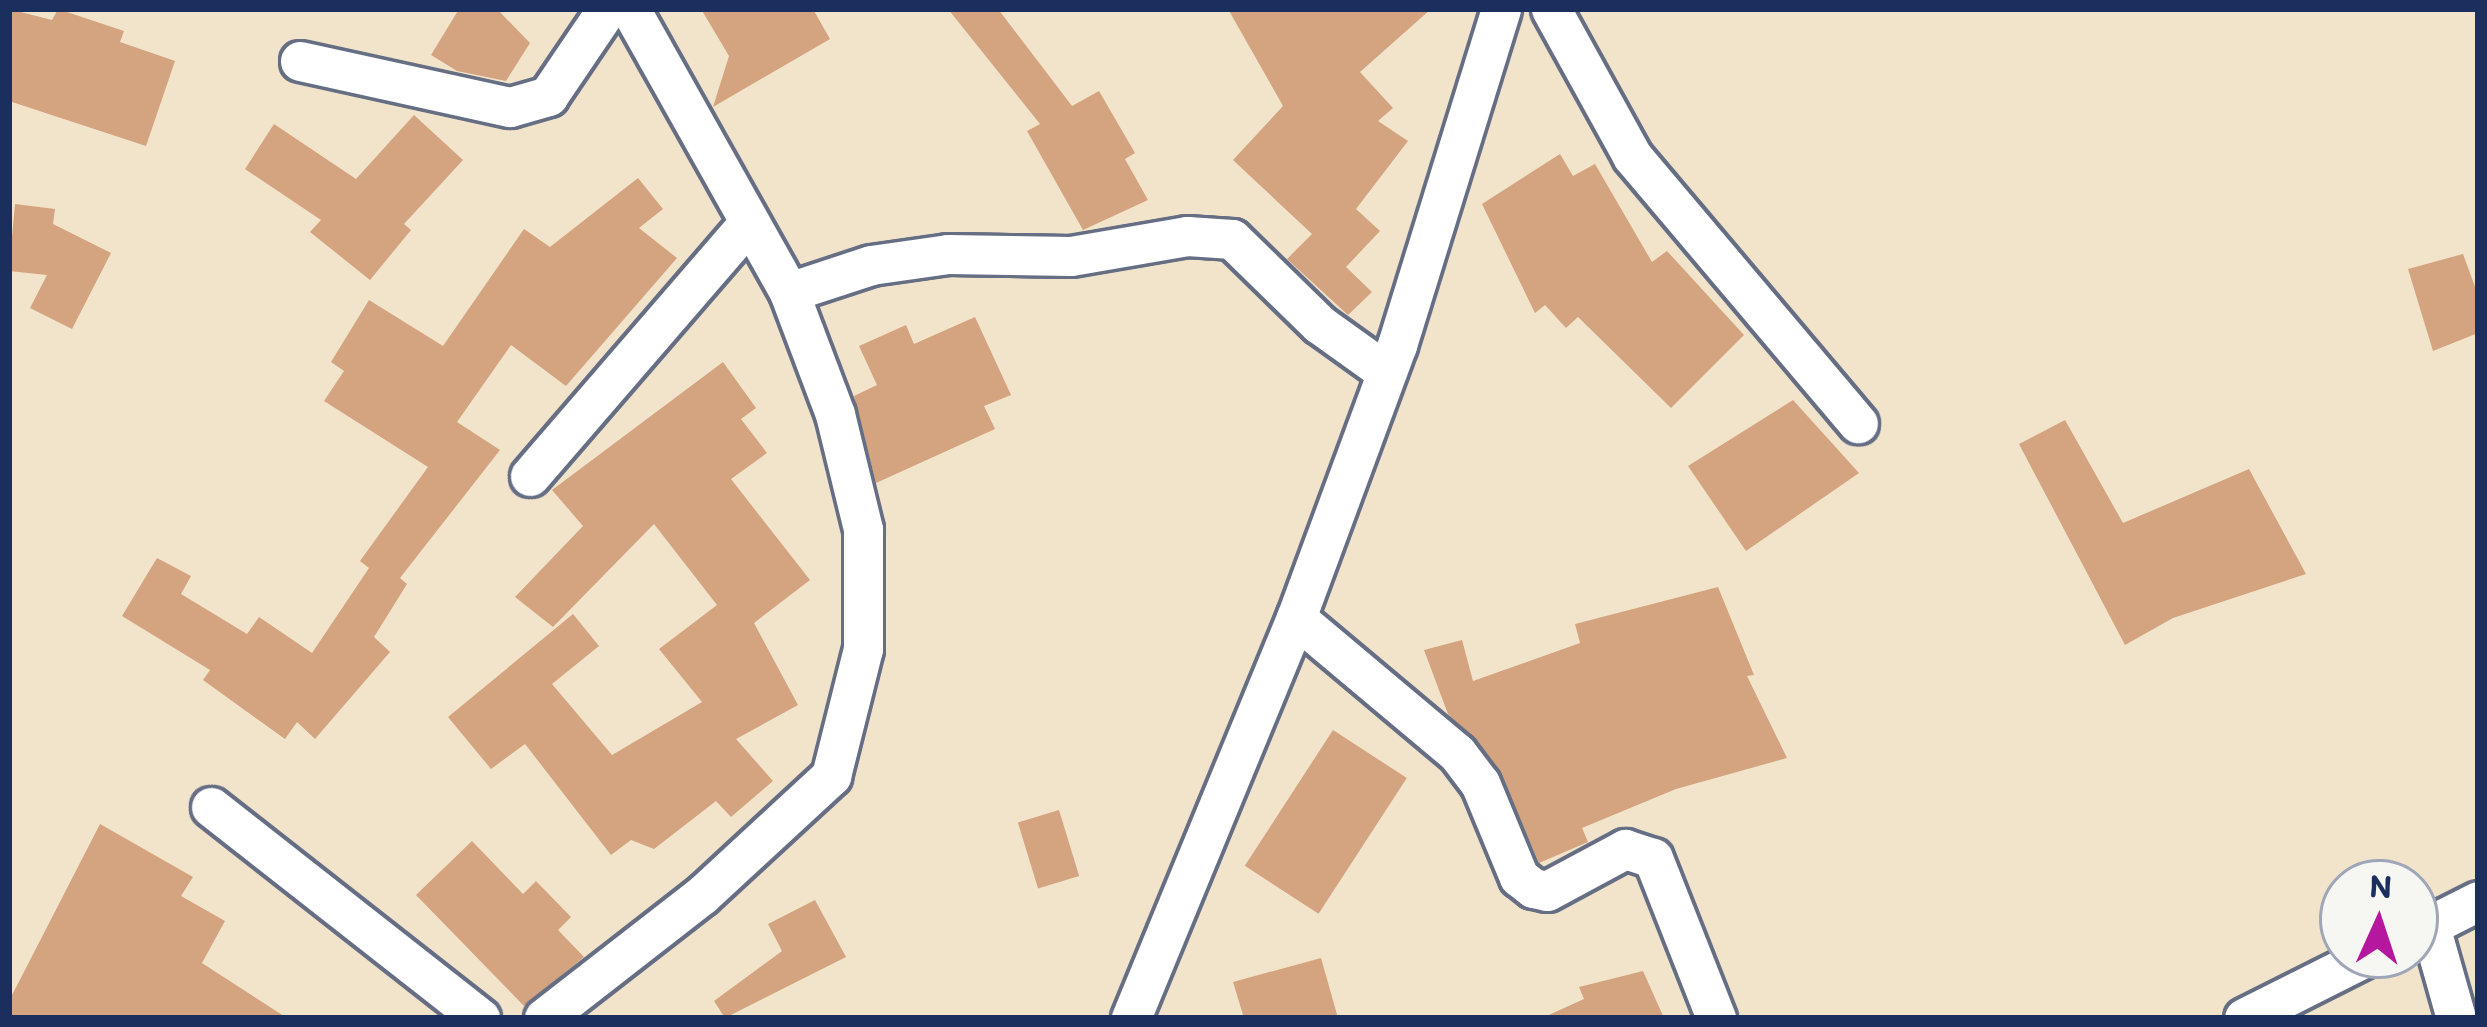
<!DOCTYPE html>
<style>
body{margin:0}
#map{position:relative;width:2487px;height:1027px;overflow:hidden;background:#f2e4cb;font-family:Itim,sans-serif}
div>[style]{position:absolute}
.building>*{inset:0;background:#d4a37f;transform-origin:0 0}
.roads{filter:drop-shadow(3px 0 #666e84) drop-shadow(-3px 0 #666e84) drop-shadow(0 3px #666e84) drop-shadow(0 -3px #666e84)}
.minor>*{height:39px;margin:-19.5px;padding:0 19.5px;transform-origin:19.5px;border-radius:19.5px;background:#fff}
span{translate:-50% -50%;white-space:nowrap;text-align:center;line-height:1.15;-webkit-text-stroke:12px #f6f6f2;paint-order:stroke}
.frame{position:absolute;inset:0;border:12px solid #1b2f5e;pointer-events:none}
.north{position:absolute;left:2319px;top:859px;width:120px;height:120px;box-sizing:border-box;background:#f6f6f2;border:3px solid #9ea6b7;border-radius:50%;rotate:3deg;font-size:33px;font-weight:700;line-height:48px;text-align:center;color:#1b2f5e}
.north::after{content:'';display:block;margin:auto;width:42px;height:54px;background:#b5179e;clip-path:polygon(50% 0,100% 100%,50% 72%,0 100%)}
</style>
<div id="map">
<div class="building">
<div style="clip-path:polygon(9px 9px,52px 20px,58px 9px,124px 31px,120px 42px,175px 61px,146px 146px,9px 101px)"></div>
<div style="clip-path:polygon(459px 9px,497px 9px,530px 43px,506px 81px,457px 71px,431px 55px)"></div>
<div style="clip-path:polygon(701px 9px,813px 9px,830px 39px,713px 107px,729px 56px)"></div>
<div style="clip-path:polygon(948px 9px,998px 9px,1072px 106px,1099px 91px,1135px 153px,1125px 159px,1148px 200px,1083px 230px,1027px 131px,1040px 124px)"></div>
<div style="clip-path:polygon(1228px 9px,1431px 9px,1360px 72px,1393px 108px,1378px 121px,1408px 141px,1356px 209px,1380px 231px,1346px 267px,1372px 292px,1348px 315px,1287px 259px,1312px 234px,1233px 160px,1283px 106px)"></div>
<div style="clip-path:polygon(414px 115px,463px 160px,404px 224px,411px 230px,370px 280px,310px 232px,321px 220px,245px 169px,274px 124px,356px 179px)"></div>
<div style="clip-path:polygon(1560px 154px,1573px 176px,1595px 164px,1652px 262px,1667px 251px,1744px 335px,1671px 408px,1578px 317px,1566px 328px,1545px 305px,1535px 313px,1482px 204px)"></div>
<div style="clip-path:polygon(638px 178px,663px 209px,639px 228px,677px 258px,566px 386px,511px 345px,457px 422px,500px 450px,400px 578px,407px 584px,374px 637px,390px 652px,315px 739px,297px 722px,285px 739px,203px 680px,210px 670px,122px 616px,157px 558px,191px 576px,181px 594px,247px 634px,259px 617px,312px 653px,369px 568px,360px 561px,428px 467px,324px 401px,344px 371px,331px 362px,369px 300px,443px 346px,524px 229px,550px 247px)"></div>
<div style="clip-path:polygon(15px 204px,55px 209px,53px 224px,111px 253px,72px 329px,30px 308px,47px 275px,9px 271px)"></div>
<div style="clip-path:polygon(2463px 254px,2478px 295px,2478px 333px,2433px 351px,2408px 269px)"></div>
<div style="clip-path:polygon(975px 317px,1011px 395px,984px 406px,995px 429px,876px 483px,854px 396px,877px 385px,859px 346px,906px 325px,914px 344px)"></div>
<div style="clip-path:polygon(723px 362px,756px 408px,741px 419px,767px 453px,731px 479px,810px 580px,754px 623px,798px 705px,736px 739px,773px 781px,731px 817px,716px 801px,654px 849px,631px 840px,611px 855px,525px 744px,491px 769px,448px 717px,573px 614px,599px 646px,552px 684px,612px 755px,702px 702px,659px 649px,717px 605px,654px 524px,553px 627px,515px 597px,583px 526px,552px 490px)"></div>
<div style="clip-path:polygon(1793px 400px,1859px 473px,1746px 551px,1688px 466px)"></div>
<div style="clip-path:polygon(2065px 420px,2123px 523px,2249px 469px,2306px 574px,2173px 618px,2125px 645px,2019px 444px)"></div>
<div style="clip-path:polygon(1718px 587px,1754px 675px,1747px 676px,1787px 758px,1676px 789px,1582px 828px,1588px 842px,1539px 863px,1499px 769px,1448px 714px,1424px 650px,1462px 640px,1473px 681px,1580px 643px,1575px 624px)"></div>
<div style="left:1333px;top:730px;width:88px;height:162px;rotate:33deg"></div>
<div style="left:1059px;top:810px;width:69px;height:43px;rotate:73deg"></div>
<div style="clip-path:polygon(100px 824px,193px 877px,181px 896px,225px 921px,202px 963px,287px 1018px,9px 1018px,9px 1001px)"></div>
<div style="clip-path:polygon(472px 841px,523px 894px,536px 881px,571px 917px,558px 930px,584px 957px,524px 1006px,416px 895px)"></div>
<div style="clip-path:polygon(815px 900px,846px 957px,725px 1018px,714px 1001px,782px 951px,768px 924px)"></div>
<div style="clip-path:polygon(1321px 958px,1338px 1018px,1244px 1018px,1233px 982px)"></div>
<div style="clip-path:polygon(1643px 971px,1664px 1018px,1542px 1018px,1584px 999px,1579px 987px)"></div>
</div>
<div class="roads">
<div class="minor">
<div style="left:1551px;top:9px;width:168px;rotate:61.1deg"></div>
<div style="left:1632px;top:156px;width:350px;rotate:49.8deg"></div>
<div style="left:300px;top:61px;width:215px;rotate:12.4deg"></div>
<div style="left:510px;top:107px;width:40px;rotate:-16deg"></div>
<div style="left:548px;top:96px;width:105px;rotate:-55.9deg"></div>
<div style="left:789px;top:292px;width:86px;rotate:-18.2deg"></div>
<div style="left:871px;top:265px;width:78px;rotate:-8.1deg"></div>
<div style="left:948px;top:254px;width:123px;rotate:0.9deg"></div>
<div style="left:1071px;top:256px;width:118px;rotate:-9.8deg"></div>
<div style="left:1187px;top:236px;width:45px;rotate:3.8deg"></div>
<div style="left:1232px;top:239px;width:122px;rotate:44.3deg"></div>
<div style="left:1319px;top:324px;width:82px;rotate:35.6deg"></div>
<div style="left:530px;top:476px;width:335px;rotate:-49.2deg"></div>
<div style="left:1296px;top:618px;width:210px;rotate:40deg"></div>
<div style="left:1457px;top:753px;width:38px;rotate:53deg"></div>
<div style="left:1480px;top:783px;width:102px;rotate:67.5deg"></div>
<div style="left:1519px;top:877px;width:18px;rotate:38deg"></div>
<div style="left:1533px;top:888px;width:14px;rotate:12deg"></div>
<div style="left:1547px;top:891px;width:89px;rotate:-28.3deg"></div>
<div style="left:1625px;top:849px;width:29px;rotate:18deg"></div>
<div style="left:1653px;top:858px;width:172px;rotate:68.5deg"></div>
<div style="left:211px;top:807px;width:342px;rotate:38.1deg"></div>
<div style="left:2430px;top:926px;width:96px;rotate:74.2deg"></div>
<div style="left:2415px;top:933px;width:71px;rotate:-26.9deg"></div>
<div style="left:544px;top:1018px;width:200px;rotate:-37.9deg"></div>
<div style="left:702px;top:895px;width:176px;rotate:-42.7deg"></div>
<div style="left:831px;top:776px;width:131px;rotate:-75.9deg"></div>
<div style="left:863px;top:649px;width:120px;rotate:-90deg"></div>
<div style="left:863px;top:529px;width:118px;rotate:-103.7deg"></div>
<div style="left:835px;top:414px;width:130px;rotate:-110.7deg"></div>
<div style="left:789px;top:292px;width:325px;rotate:-119.3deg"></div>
<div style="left:1131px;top:1018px;width:433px;rotate:-67.6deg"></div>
<div style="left:1296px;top:618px;width:291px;rotate:-69.7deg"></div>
<div style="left:1397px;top:345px;width:352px;rotate:-72.8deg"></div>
<div style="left:2244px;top:1018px;width:140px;rotate:-26.7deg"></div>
</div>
</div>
<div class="frame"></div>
<div class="north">N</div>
</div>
